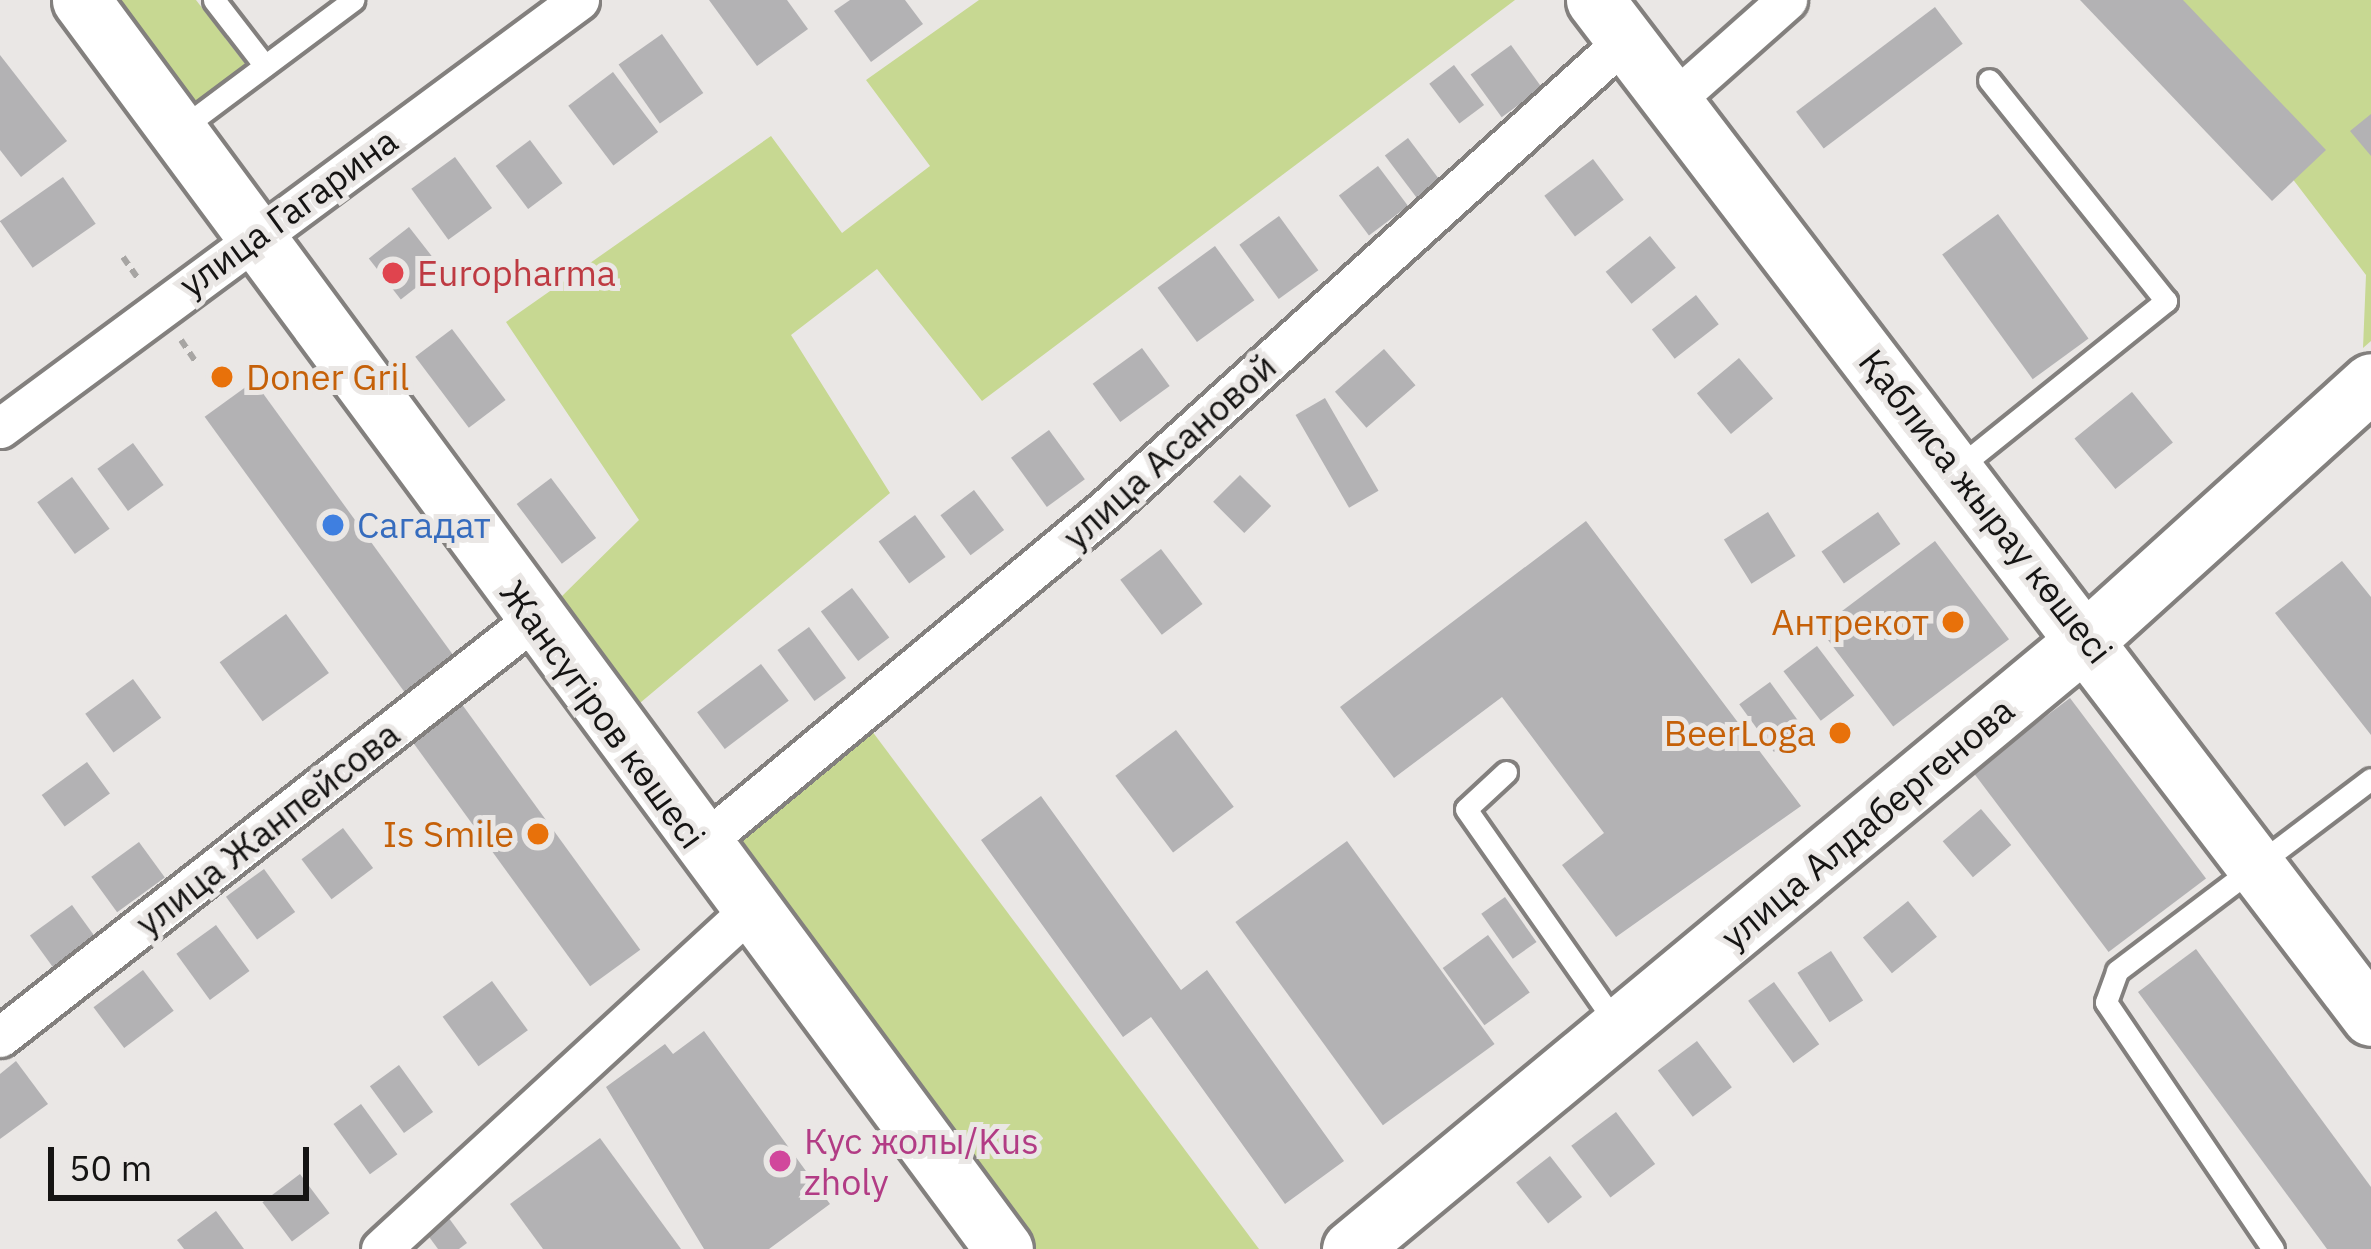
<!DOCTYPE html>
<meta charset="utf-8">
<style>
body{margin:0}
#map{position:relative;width:2371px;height:1249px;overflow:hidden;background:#eae7e5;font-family:"IBM Plex Sans",sans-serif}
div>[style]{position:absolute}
.green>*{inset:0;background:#c7d892}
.building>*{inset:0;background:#b3b2b4;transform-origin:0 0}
.path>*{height:6px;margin-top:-3px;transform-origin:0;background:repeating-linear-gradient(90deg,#a7a5a3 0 9px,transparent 0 15px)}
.roads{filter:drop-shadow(3px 0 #83807e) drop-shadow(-3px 0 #83807e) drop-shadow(0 3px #83807e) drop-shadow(0 -3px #83807e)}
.lane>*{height:21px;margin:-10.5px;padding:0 10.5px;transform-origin:10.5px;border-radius:10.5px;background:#fff}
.street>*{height:39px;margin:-19.5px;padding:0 19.5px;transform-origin:19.5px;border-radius:19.5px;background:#fff}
.secondary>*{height:57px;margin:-28.5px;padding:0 28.5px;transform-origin:28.5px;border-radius:28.5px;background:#fff}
.dots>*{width:33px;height:33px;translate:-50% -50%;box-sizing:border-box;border:6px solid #eae7e5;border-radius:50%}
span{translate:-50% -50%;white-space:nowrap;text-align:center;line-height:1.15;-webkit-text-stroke:10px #eae7e5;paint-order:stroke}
.street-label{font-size:36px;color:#151413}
.health-label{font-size:36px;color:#be3a42}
.left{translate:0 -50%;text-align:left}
.food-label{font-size:36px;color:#c56008}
.right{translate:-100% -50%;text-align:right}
.shop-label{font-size:36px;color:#366cbe}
.hotel-label{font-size:36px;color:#b23c85}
.scale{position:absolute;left:48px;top:1147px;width:261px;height:54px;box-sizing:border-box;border:6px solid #151413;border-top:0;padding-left:15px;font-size:36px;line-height:42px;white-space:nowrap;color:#151413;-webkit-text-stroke:9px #eae7e5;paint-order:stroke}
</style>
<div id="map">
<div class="green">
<div style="clip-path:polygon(100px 0,196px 0,246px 65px,181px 113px)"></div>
<div style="clip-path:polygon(979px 0,1515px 0,982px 401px,877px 269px,791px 335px,890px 493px,634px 708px,555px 603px,639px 520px,506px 322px,771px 136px,842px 233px,930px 166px,866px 80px)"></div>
<div style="clip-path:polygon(2156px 0,2371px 0,2371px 341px,2363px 348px,2366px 275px)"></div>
<div style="clip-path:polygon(866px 723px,1259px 1249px,1029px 1249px,725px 847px)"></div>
</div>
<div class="building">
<div style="clip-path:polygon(709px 0,787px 0,808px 29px,757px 66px)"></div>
<div style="clip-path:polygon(850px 0,905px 0,923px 24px,871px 62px,834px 11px)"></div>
<div style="clip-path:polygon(2080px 0,2183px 0,2326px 150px,2272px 201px)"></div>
<div style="left:1935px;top:7px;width:46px;height:174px;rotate:53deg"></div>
<div style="left:662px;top:34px;width:72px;height:53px;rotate:55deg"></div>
<div style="left:1511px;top:45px;width:53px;height:50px;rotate:54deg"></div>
<div style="clip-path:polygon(0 55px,67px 141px,21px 177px,0 150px)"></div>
<div style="left:1454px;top:65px;width:50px;height:31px;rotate:53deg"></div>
<div style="left:613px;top:72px;width:75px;height:56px;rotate:53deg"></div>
<div style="clip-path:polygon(2371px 114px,2371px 156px,2350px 131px)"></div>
<div style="left:1408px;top:138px;width:63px;height:29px;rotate:53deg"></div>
<div style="left:530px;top:140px;width:54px;height:43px;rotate:53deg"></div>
<div style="left:455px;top:157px;width:63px;height:54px;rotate:54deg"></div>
<div style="left:1593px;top:159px;width:51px;height:61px;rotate:53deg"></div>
<div style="left:1378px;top:166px;width:50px;height:49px;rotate:53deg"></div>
<div style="left:63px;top:177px;width:57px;height:77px;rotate:55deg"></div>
<div style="left:1998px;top:214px;width:154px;height:69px;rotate:54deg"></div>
<div style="left:1279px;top:216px;width:67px;height:49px;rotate:54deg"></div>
<div style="left:409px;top:227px;width:52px;height:51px;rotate:52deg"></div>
<div style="left:1650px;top:236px;width:41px;height:57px;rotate:51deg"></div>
<div style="left:1215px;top:246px;width:67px;height:71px;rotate:54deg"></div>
<div style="left:1696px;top:295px;width:37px;height:56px;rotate:52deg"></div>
<div style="left:452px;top:329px;width:89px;height:46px;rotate:53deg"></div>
<div style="left:1142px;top:348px;width:47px;height:61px;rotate:54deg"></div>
<div style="left:1384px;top:349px;width:48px;height:65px;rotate:49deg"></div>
<div style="left:1739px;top:358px;width:53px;height:55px;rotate:50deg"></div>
<div style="left:254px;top:381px;width:348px;height:61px;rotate:54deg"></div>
<div style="left:2132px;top:392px;width:65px;height:74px;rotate:51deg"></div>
<div style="left:1325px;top:398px;width:107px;height:34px;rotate:60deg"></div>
<div style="left:1049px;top:430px;width:61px;height:47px;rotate:54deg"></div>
<div style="left:133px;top:443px;width:52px;height:44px;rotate:54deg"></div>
<div style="left:1240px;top:475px;width:44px;height:38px;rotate:45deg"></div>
<div style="left:72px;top:477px;width:64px;height:43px;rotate:54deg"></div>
<div style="left:551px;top:478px;width:75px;height:43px;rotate:53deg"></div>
<div style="left:974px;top:490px;width:50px;height:42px;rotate:53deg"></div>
<div style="left:1768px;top:512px;width:52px;height:52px;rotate:58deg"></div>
<div style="left:1878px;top:512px;width:39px;height:69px;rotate:55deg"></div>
<div style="left:915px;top:515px;width:52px;height:45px;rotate:54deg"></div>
<div style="clip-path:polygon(1586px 521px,1801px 806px,1616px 937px,1562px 865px,1604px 833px,1502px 697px,1394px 778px,1340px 707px)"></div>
<div style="left:1935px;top:541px;width:123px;height:145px;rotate:53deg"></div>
<div style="left:1161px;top:549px;width:69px;height:51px;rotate:53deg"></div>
<div style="clip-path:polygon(2342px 561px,2371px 597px,2371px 735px,2275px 613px)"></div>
<div style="left:852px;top:588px;width:62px;height:39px;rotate:53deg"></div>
<div style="left:286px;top:614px;width:73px;height:82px;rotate:54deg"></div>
<div style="left:809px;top:627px;width:63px;height:39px;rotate:54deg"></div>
<div style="left:1817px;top:646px;width:62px;height:42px;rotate:53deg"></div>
<div style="left:761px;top:664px;width:46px;height:80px;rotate:53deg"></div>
<div style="left:133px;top:679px;width:48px;height:59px;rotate:54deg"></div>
<div style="left:1770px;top:682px;width:59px;height:38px;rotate:54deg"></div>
<div style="left:2070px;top:698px;width:226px;height:122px;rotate:53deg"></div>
<div style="left:461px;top:703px;width:305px;height:62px;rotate:54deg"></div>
<div style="left:1176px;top:730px;width:96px;height:76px;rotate:53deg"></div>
<div style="left:87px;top:762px;width:39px;height:56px;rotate:54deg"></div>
<div style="clip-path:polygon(1041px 796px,1181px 990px,1207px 970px,1344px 1161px,1285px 1204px,1151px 1017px,1123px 1037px,981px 840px)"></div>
<div style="left:1981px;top:809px;width:47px;height:50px;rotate:50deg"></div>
<div style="left:343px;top:828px;width:50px;height:52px;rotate:53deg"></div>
<div style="left:1347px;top:841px;width:251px;height:138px;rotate:54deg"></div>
<div style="left:139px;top:842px;width:44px;height:59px;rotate:54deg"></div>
<div style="left:264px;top:869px;width:53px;height:47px;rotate:54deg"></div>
<div style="left:1505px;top:897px;width:55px;height:29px;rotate:55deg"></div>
<div style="left:1908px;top:901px;width:46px;height:58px;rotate:51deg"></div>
<div style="left:72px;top:905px;width:46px;height:52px;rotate:54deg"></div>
<div style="left:216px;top:925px;width:57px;height:49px;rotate:54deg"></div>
<div style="left:1488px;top:935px;width:71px;height:56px;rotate:54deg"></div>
<div style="clip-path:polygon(2196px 949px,2371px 1187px,2371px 1249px,2327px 1249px,2138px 992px)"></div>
<div style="left:1831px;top:951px;width:59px;height:40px;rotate:57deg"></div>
<div style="left:143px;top:970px;width:51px;height:62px;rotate:53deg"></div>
<div style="left:492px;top:981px;width:61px;height:61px;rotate:54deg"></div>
<div style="left:1774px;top:982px;width:77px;height:32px;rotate:54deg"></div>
<div style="clip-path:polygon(704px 1031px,830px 1204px,769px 1249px,704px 1249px,606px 1087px,665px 1044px,673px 1054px)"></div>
<div style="left:1697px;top:1041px;width:58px;height:49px;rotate:53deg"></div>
<div style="clip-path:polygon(16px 1061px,48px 1104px,0 1139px,0 1074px)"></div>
<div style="left:399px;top:1065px;width:58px;height:36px;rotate:54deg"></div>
<div style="left:361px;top:1104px;width:62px;height:34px;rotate:54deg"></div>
<div style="left:1616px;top:1112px;width:65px;height:56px;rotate:53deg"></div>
<div style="clip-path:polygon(600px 1138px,681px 1249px,543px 1249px,510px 1204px)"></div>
<div style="left:1550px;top:1156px;width:52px;height:43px;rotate:52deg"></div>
<div style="left:300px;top:1174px;width:49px;height:47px;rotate:53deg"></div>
<div style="clip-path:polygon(443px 1210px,467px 1243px,459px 1249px,438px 1249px,421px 1226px)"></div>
<div style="clip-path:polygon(216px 1211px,244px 1249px,184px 1249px,177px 1240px)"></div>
</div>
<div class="path">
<div style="left:123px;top:257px;width:28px;rotate:55deg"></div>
<div style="left:181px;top:340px;width:27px;rotate:56deg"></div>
</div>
<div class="roads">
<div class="lane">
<div style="left:214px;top:0;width:83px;rotate:52.3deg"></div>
<div style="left:178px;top:131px;width:219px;rotate:-36.8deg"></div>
<div style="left:1958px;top:468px;width:267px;rotate:-38.8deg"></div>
<div style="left:2166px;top:301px;width:283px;rotate:-128.7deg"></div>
<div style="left:1506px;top:772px;width:54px;rotate:137.2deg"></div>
<div style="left:1466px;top:809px;width:261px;rotate:55deg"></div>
<div style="left:2273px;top:1249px;width:298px;rotate:-124.1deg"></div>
<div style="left:2106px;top:1002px;width:33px;rotate:-70deg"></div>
<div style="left:2117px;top:971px;width:318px;rotate:-37.1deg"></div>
</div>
<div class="street">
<div style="left:1672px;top:102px;width:154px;rotate:-41.6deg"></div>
<div style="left:0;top:428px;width:720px;rotate:-36.47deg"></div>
<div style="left:699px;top:846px;width:527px;rotate:-39.61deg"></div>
<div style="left:1105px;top:510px;width:701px;rotate:-42.11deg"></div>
<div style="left:0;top:1037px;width:678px;rotate:-38.05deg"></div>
<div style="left:381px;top:1249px;width:498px;rotate:-42.6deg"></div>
</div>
<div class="secondary">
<div style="left:81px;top:0;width:1553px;rotate:53.54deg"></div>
<div style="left:1595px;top:0;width:1279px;rotate:52.66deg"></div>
<div style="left:1351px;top:1249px;width:959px;rotate:-39.67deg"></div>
<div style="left:2089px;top:637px;width:380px;rotate:-42.1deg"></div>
</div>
</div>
<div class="dots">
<div style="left:393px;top:273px;background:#e0444e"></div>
<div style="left:222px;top:377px;background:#e8710a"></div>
<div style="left:333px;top:525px;background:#3f7fe0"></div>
<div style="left:1953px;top:622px;background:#e8710a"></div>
<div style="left:1840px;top:733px;background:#e8710a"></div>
<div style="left:538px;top:834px;background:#e8710a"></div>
<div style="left:780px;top:1161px;background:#d1479c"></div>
</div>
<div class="street-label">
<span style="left:288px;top:212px;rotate:-36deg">улица Гагарина</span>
<span style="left:1169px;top:451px;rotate:-42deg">улица Асановой</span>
<span style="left:1986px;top:506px;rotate:52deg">Қаблиса жырау көшесі</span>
<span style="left:603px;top:714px;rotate:54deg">Жансүгіров көшесі</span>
<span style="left:1867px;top:823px;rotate:-40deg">улица Алдабергенова</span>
<span style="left:267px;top:828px;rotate:-38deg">улица Жанпейсова</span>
</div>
<div class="health-label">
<span class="left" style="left:417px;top:273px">Europharma</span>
</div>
<div class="food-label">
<span class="left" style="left:246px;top:377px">Doner Gril</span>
<span class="right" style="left:1929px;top:622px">Антрекот</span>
<span class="right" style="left:1816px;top:733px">BeerLoga</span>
<span class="right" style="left:514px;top:834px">Is Smile</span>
</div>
<div class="shop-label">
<span class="left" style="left:357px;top:525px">Сагадат</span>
</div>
<div class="hotel-label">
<span class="left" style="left:804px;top:1161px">Кус жолы/Kus<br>zholy</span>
</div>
<div class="scale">50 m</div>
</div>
